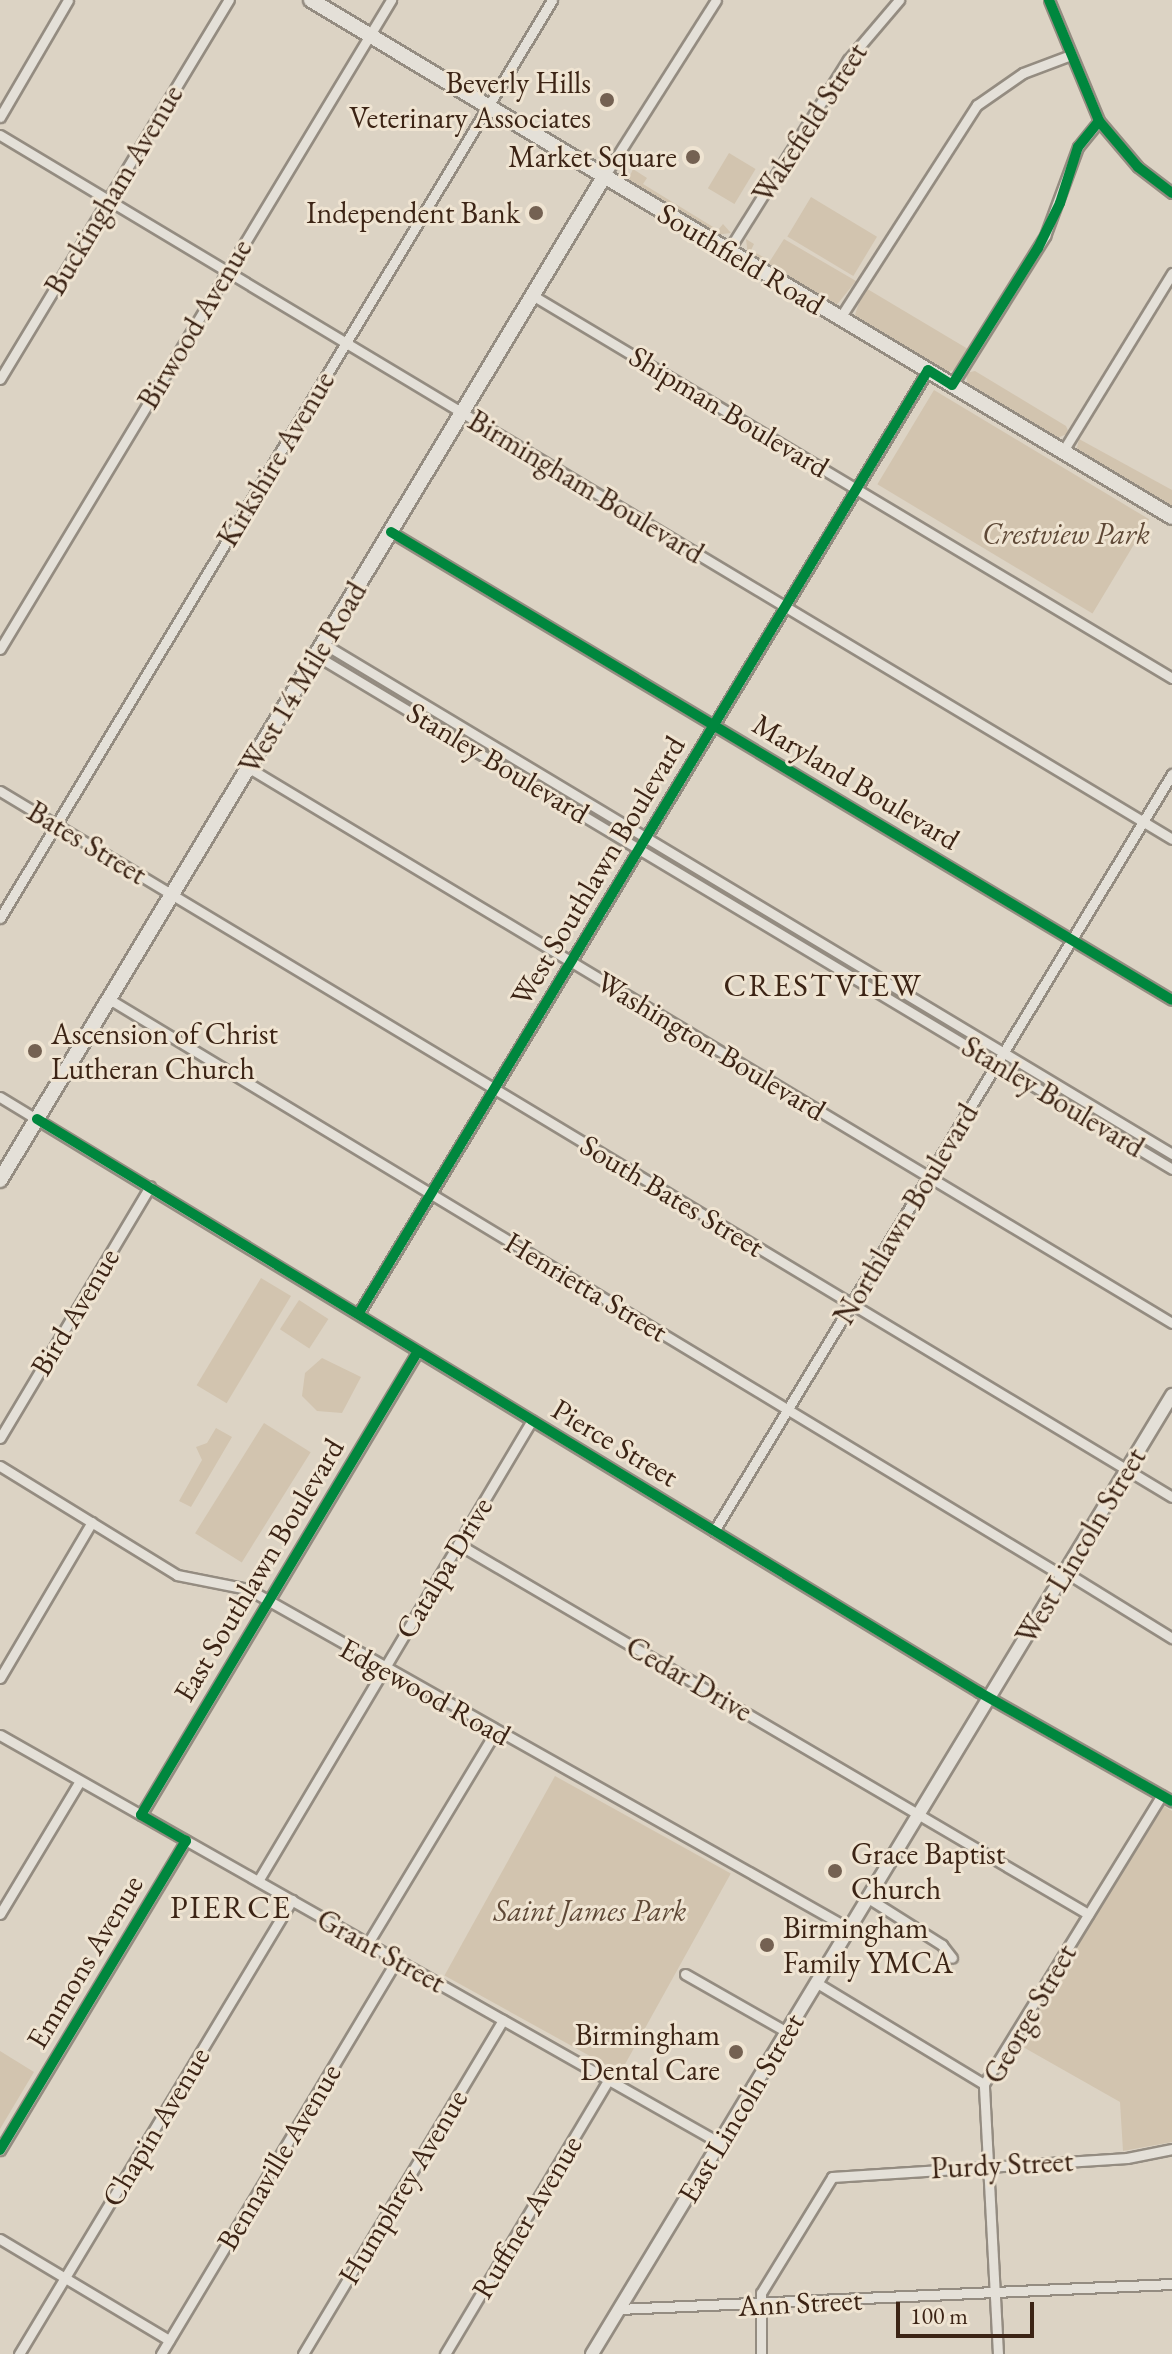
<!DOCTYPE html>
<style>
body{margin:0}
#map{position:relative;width:1172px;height:2354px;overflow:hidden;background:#dcd3c4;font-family:"EB Garamond",serif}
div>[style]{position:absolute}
.green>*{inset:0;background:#d2c4af;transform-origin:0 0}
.roads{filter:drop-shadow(2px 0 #948c81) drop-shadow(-2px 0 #948c81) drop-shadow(0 2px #948c81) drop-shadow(0 -2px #948c81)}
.minor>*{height:9px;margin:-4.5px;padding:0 4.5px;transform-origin:4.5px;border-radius:4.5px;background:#e4e0d8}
.tertiary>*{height:12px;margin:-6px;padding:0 6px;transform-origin:6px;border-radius:6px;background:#e4e0d8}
.secondary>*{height:14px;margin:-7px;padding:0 7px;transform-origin:7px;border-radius:7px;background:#e4e0d8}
.cycleway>*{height:10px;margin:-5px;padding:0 5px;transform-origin:5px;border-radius:5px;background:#00873e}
.dots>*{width:22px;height:22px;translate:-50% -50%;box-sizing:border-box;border:4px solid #efe4d2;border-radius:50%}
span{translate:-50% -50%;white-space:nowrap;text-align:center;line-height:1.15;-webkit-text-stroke:6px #efe4d2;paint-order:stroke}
.poi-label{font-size:30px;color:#3c2415}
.right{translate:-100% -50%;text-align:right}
.left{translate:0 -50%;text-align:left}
.street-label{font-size:30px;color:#3c2415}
.park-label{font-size:30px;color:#5f4937;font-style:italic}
.neighbourhood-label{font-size:32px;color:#3c2415;letter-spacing:2px}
.scale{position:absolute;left:896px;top:2302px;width:138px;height:36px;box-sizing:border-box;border:4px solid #3c2415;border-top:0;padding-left:10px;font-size:24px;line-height:28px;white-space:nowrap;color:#3c2415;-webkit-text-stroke:6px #efe4d2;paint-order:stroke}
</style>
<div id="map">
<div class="green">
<div style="left:729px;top:153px;width:31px;height:41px;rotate:31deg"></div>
<div style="clip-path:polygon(633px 169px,647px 178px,643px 184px,718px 230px,723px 224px,731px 233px,715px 235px,632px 184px,628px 180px)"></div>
<div style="left:811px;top:197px;width:77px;height:46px;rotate:31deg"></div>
<div style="clip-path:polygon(746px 239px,754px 244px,751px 250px,770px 261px,784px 239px,856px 281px,835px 307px,748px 256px)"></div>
<div style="clip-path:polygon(864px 287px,968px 349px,954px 370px,941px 373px,854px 318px)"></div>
<div style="clip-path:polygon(975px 371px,1066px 426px,1069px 433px,1053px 440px,968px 389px,966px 373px)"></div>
<div style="left:934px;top:390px;width:251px;height:110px;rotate:31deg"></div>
<div style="clip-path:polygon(1079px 439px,1172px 490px,1172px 511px,1076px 452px)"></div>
<div style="left:261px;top:1278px;width:35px;height:125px;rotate:31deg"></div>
<div style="left:299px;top:1300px;width:35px;height:35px;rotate:33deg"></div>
<div style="clip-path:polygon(322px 1358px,361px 1377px,342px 1413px,317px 1411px,302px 1396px,305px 1373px)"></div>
<div style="left:264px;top:1423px;width:55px;height:130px;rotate:32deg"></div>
<div style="clip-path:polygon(216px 1428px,232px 1437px,191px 1507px,179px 1501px,202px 1460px,196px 1447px,207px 1443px)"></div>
<div style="left:555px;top:1776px;width:201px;height:228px;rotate:29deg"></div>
<div style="clip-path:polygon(1164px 1806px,1172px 1811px,1172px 2142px,1123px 2151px,1120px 2102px,1016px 2043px)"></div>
<div style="clip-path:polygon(0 2051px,34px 2072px,0 2129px)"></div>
</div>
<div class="roads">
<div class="minor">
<div style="left:1049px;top:0;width:131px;rotate:67.5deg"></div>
<div style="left:1099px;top:121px;width:60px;rotate:49.7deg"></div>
<div style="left:1138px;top:167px;width:43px;rotate:37.4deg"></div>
<div style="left:0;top:117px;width:135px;rotate:-59.8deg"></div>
<div style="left:0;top:135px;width:1367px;rotate:30.99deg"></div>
<div style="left:605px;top:175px;width:207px;rotate:-57.6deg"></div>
<div style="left:728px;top:251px;width:226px;rotate:-57.9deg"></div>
<div style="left:848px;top:60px;width:79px;rotate:-49.6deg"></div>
<div style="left:532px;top:295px;width:746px;rotate:30.9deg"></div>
<div style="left:840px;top:318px;width:253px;rotate:-57.3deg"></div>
<div style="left:977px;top:105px;width:56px;rotate:-34.8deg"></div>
<div style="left:1023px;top:73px;width:51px;rotate:-20.6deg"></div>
<div style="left:0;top:379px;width:443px;rotate:-58.9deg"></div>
<div style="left:952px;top:385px;width:176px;rotate:-58deg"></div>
<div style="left:1045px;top:236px;width:95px;rotate:-69.7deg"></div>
<div style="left:1078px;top:147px;width:33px;rotate:-51deg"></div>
<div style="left:1063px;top:451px;width:209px;rotate:-58.5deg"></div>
<div style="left:391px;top:532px;width:910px;rotate:30.93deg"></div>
<div style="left:324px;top:644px;width:990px;rotate:31.02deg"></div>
<div style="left:0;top:649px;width:758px;rotate:-58.93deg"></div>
<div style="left:317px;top:656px;width:997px;rotate:30.96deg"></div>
<div style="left:249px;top:768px;width:1077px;rotate:31.02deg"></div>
<div style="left:0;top:791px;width:1368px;rotate:31.06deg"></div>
<div style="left:0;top:918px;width:1071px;rotate:-58.98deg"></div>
<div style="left:109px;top:999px;width:1115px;rotate:31.17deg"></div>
<div style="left:0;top:1097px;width:1146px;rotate:31.29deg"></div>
<div style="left:979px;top:1692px;width:222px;rotate:29.5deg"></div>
<div style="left:359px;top:1313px;width:1101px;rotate:-58.89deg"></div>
<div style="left:0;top:1438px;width:293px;rotate:-59.2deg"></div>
<div style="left:0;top:1466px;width:208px;rotate:31.6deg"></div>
<div style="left:177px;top:1575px;width:72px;rotate:11.2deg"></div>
<div style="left:248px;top:1589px;width:691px;rotate:29.46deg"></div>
<div style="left:714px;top:1531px;width:885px;rotate:-58.83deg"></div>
<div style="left:458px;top:1544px;width:731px;rotate:30.43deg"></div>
<div style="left:1065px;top:1572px;width:126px;rotate:31.7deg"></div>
<div style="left:0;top:1678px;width:181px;rotate:-59.5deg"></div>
<div style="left:0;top:1735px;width:828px;rotate:29.54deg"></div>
<div style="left:141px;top:1815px;width:540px;rotate:-59.16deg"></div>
<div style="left:258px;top:1881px;width:536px;rotate:-59.27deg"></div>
<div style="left:868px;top:1898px;width:88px;rotate:32.4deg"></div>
<div style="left:942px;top:1945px;width:16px;rotate:52deg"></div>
<div style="left:0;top:1914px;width:155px;rotate:-59deg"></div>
<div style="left:368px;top:1943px;width:248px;rotate:-58.9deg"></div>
<div style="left:685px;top:1974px;width:117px;rotate:29.6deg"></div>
<div style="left:817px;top:1983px;width:195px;rotate:31.2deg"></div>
<div style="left:0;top:2150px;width:361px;rotate:-59deg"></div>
<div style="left:0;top:2239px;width:197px;rotate:30.9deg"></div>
<div style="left:619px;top:2309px;width:554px;rotate:-2.59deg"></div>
<div style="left:19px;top:2354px;width:530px;rotate:-58.98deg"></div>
<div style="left:161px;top:2354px;width:459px;rotate:-59.1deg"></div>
<div style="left:303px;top:2354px;width:389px;rotate:-59.1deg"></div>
<div style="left:445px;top:2354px;width:320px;rotate:-59.2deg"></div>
<div style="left:761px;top:2354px;width:61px;rotate:-90deg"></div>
<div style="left:761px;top:2293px;width:136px;rotate:-58.5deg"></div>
<div style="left:832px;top:2177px;width:296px;rotate:-3.7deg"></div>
<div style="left:1127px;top:2158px;width:46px;rotate:-11.3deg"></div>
<div style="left:998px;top:2354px;width:270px;rotate:-93deg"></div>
<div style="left:984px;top:2084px;width:339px;rotate:-58.4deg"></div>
</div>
<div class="tertiary">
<div style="left:592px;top:2354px;width:1121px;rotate:-58.83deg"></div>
</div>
<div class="secondary">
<div style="left:311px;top:0;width:1004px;rotate:30.98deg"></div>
<div style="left:0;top:1180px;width:1173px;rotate:-58.95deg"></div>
</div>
</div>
<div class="cycleway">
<div style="left:1049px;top:0;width:131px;rotate:67.5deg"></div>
<div style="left:1099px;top:121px;width:60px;rotate:49.7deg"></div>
<div style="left:1138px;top:167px;width:43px;rotate:37.4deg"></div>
<div style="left:391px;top:532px;width:910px;rotate:30.93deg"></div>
<div style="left:37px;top:1119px;width:1103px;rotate:31.31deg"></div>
<div style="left:979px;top:1692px;width:222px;rotate:29.5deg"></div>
<div style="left:359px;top:1313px;width:1101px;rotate:-58.89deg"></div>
<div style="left:928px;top:370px;width:28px;rotate:32deg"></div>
<div style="left:952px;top:385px;width:162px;rotate:-57.9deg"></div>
<div style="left:1038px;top:248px;width:50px;rotate:-63.9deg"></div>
<div style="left:1060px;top:203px;width:59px;rotate:-72.2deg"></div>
<div style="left:1078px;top:147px;width:33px;rotate:-51deg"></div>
<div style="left:0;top:2150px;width:361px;rotate:-59deg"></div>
<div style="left:186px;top:1841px;width:52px;rotate:-150deg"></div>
<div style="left:141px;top:1815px;width:540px;rotate:-59.16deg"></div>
</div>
<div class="dots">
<div style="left:607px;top:100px;background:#746152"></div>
<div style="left:693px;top:157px;background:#746152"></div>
<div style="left:536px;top:213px;background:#746152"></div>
<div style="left:35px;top:1051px;background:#746152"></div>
<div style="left:835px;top:1871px;background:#746152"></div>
<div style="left:767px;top:1945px;background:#746152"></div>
<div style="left:736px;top:2052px;background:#746152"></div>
</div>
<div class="poi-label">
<span class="right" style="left:591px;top:100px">Beverly Hills<br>Veterinary Associates</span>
<span class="right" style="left:677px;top:157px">Market Square</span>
<span class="right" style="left:520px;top:213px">Independent Bank</span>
<span class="left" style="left:51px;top:1051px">Ascension of Christ<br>Lutheran Church</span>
<span class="left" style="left:851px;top:1871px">Grace Baptist<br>Church</span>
<span class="left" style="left:783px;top:1945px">Birmingham<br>Family YMCA</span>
<span class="right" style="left:720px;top:2052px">Birmingham<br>Dental Care</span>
</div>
<div class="street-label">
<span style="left:810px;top:123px;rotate:-57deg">Wakefield Street</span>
<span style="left:114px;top:190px;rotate:-59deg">Buckingham Avenue</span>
<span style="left:741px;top:259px;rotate:31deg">Southfield Road</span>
<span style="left:195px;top:324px;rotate:-59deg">Birwood Avenue</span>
<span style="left:729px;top:412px;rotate:31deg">Shipman Boulevard</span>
<span style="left:276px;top:459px;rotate:-59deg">Kirkshire Avenue</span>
<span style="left:586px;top:487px;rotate:31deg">Birmingham Boulevard</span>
<span style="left:303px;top:678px;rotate:-59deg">West 14 Mile Road</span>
<span style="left:498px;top:763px;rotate:31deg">Stanley Boulevard</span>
<span style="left:856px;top:782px;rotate:31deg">Maryland Boulevard</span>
<span style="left:87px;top:843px;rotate:31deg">Bates Street</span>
<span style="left:598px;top:871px;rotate:-59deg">West Southlawn Boulevard</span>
<span style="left:711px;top:1046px;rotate:31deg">Washington Boulevard</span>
<span style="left:1053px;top:1097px;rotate:31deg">Stanley Boulevard</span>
<span style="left:672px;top:1196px;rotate:31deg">South Bates Street</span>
<span style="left:906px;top:1214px;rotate:-59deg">Northlawn Boulevard</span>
<span style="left:586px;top:1287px;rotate:31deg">Henrietta Street</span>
<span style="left:75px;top:1312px;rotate:-59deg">Bird Avenue</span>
<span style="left:615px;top:1443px;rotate:31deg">Pierce Street</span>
<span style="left:1081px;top:1546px;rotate:-59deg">West Lincoln Street</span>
<span style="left:444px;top:1568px;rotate:-59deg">Catalpa Drive</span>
<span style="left:259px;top:1570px;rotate:-59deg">East Southlawn Boulevard</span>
<span style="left:689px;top:1679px;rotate:30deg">Cedar Drive</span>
<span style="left:425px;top:1692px;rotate:29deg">Edgewood Road</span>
<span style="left:381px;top:1951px;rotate:29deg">Grant Street</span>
<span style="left:85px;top:1962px;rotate:-59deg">Emmons Avenue</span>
<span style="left:1030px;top:2014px;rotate:-60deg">George Street</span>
<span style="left:741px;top:2108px;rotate:-59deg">East Lincoln Street</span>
<span style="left:156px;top:2127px;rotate:-59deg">Chapin Avenue</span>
<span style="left:279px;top:2157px;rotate:-59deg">Bennaville Avenue</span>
<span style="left:1002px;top:2165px;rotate:-3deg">Purdy Street</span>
<span style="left:403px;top:2187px;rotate:-59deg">Humphrey Avenue</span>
<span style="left:527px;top:2217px;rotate:-59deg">Ruffner Avenue</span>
<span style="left:800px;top:2303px;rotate:-3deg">Ann Street</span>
</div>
<div class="park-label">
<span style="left:1066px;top:534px">Crestview Park</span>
<span style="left:590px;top:1911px">Saint James Park</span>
</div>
<div class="neighbourhood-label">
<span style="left:823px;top:985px">CRESTVIEW</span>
<span style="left:231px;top:1907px">PIERCE</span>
</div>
<div class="scale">100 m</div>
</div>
